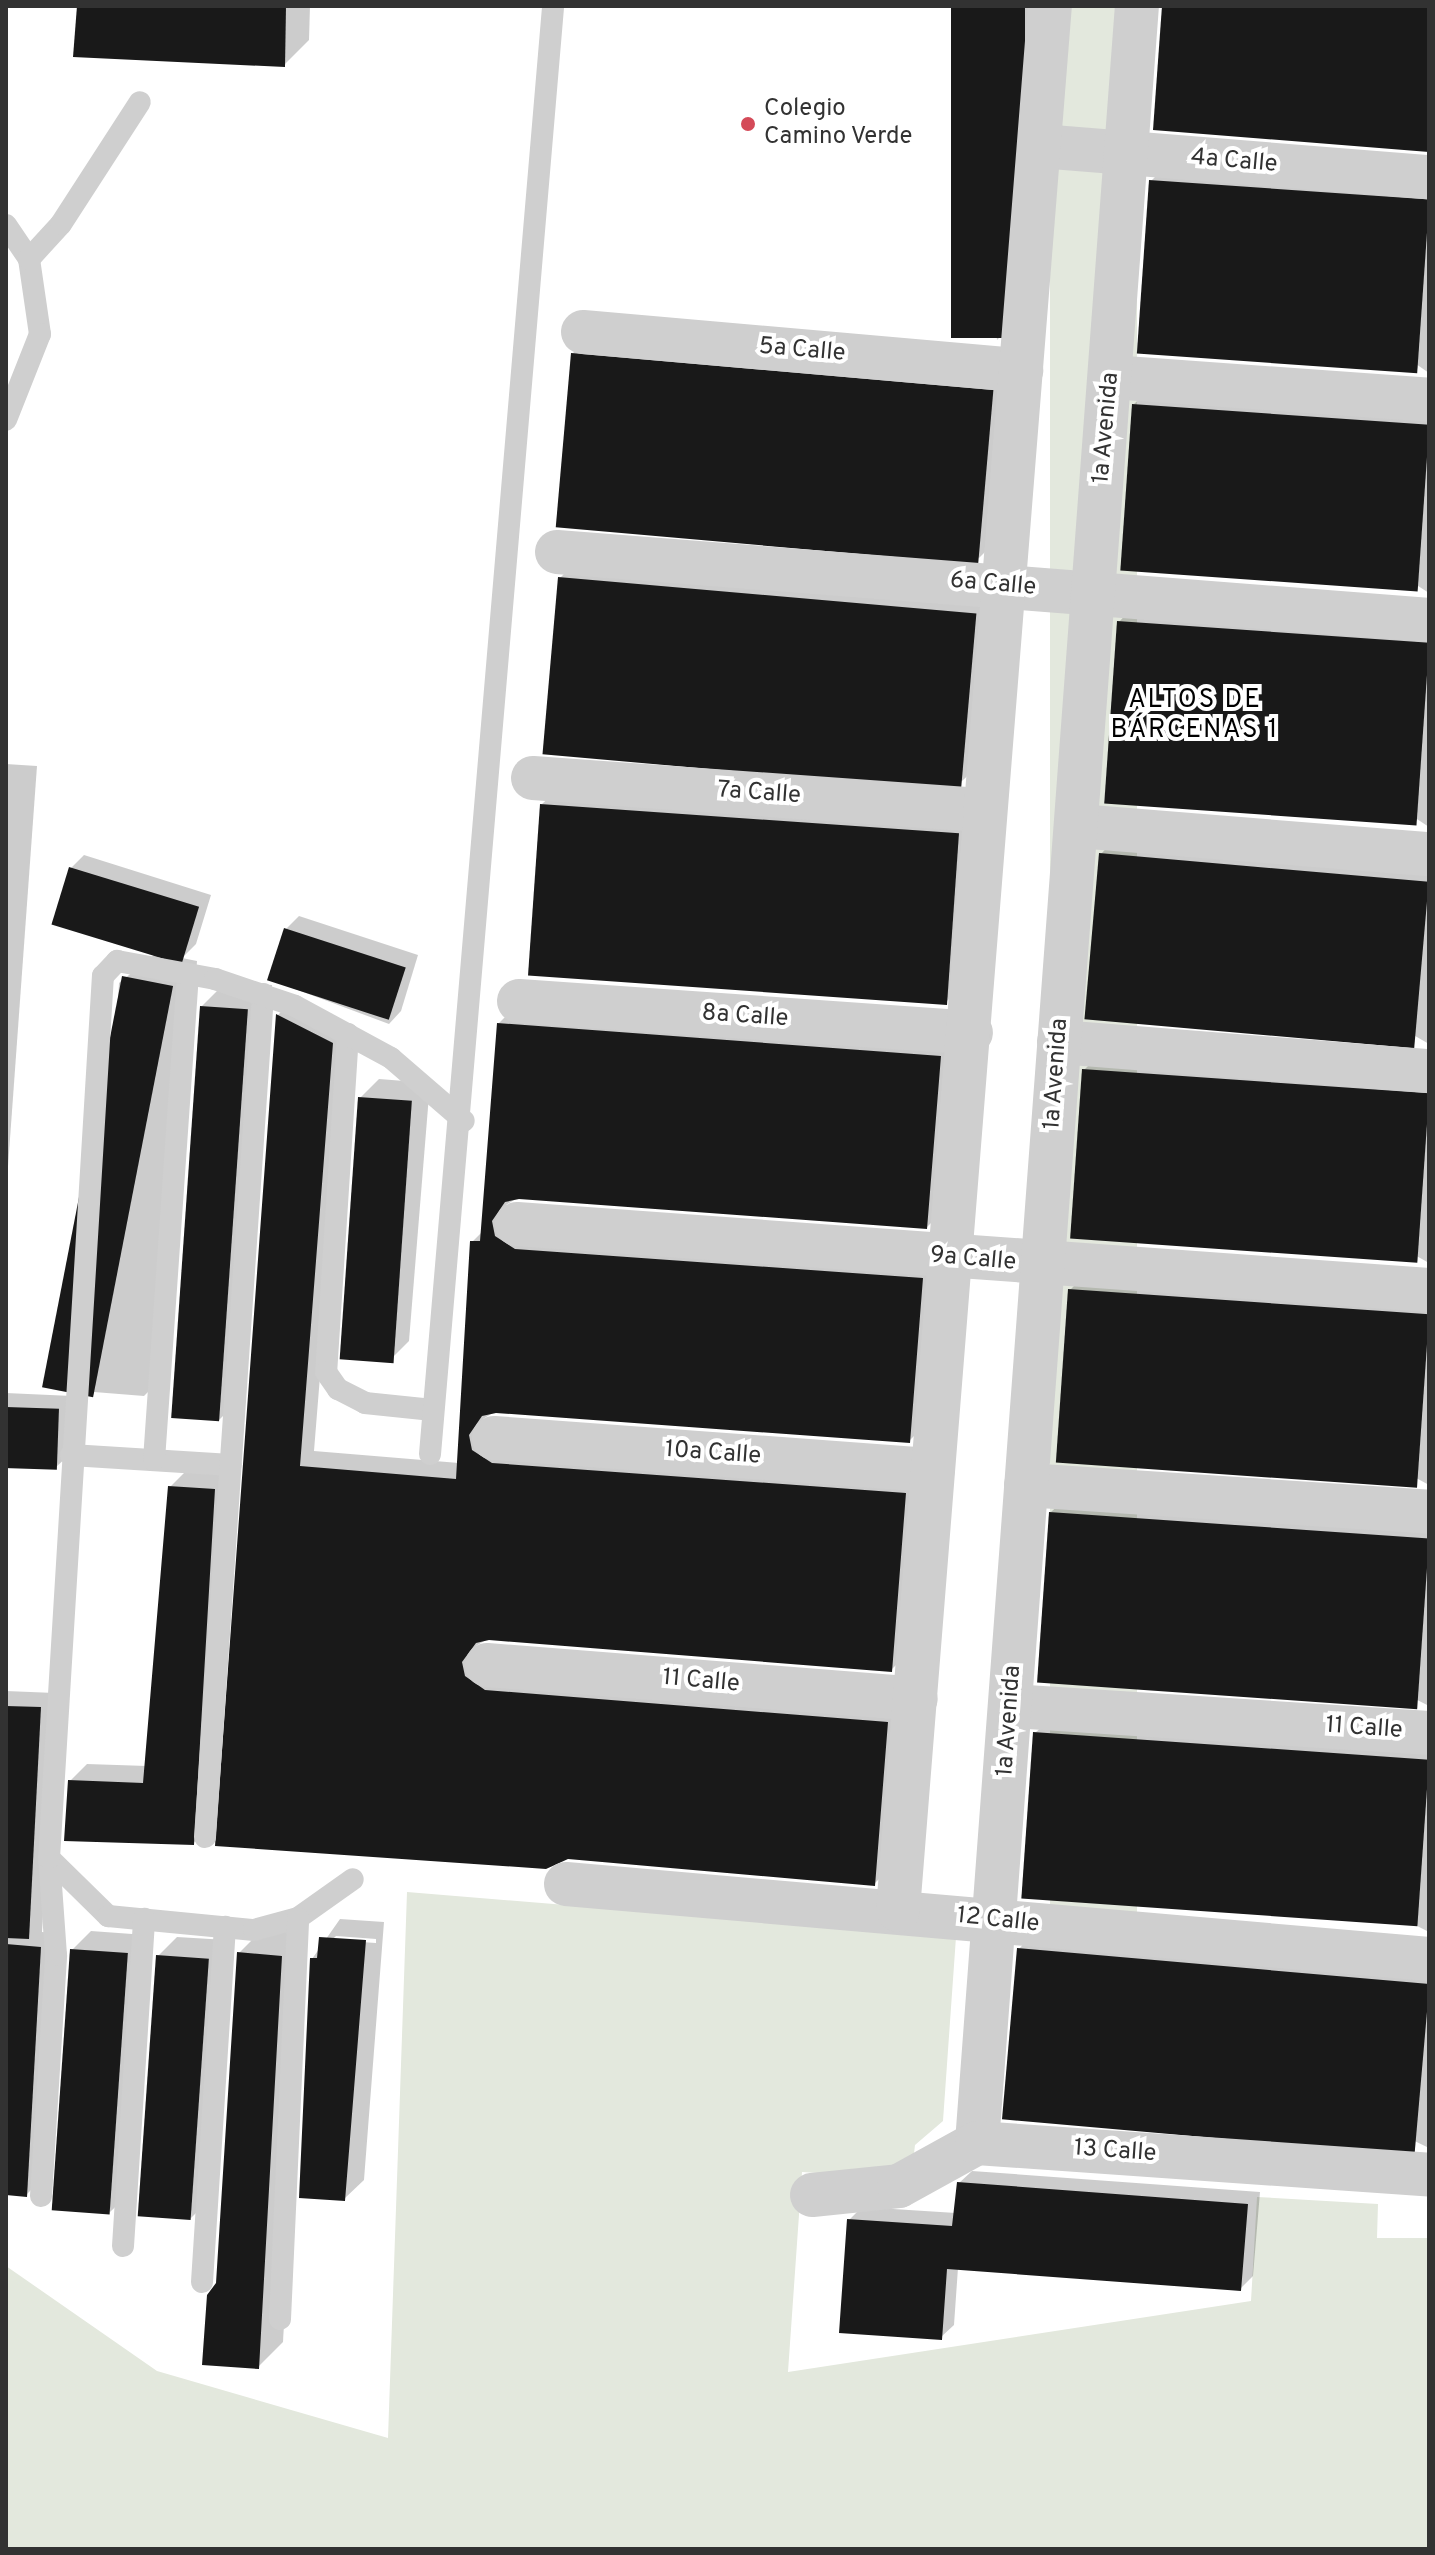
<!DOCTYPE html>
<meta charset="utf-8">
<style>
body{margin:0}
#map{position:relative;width:1435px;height:2555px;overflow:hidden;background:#fff;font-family:Overpass,sans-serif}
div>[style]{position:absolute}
.green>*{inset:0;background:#e3e8dd;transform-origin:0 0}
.shadow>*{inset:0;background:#0003}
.building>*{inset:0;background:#191919;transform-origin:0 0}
.service>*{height:22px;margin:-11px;padding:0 11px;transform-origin:11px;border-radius:11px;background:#cfcfcf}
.minor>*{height:44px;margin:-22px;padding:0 22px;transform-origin:22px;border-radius:22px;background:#cfcfcf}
.dots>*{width:22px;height:22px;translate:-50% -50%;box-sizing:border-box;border:4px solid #fff;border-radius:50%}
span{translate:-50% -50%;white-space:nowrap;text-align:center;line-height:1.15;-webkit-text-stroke:8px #fff;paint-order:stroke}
.poi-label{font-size:24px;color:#323232}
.left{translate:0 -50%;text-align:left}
.street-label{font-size:24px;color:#323232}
.neighbourhood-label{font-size:26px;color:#000;letter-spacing:2px}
.frame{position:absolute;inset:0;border:8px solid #323232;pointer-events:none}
</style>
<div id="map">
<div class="green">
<div style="left:1050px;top:6px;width:87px;height:1910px"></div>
<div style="clip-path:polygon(407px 1892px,956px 1937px,943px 2121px,915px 2145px,911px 2179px,802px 2172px,788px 2372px,1251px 2301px,1257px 2197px,1378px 2204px,1377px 2238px,1429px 2238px,1429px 2549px,6px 2549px,6px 2266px,157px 2371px,388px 2438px)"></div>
</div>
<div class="shadow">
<div style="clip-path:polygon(79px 6px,310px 6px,309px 40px,284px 65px)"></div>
<div style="clip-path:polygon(952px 6px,1036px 6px,1010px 327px,997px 340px)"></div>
<div style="clip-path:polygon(1164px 168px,1429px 189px,1429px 373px,1151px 181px)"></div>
<div style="clip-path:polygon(585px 341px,1005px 380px,992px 545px,979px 558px,572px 354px)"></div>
<div style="clip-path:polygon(1147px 392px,1429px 412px,1429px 593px,1134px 404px)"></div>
<div style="clip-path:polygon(573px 565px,989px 598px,975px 769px,962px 781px,560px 578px)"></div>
<div style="clip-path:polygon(1131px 609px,1429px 632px,1429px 827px,1119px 622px)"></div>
<div style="clip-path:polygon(6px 764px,37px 766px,6px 1194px)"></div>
<div style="clip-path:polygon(555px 792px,971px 821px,957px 991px,944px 1004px,542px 804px)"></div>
<div style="clip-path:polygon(1113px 841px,1429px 866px,1429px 1044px,1101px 854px)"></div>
<div style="clip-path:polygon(84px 855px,211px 895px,196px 944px,182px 958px,197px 961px,169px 1371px,144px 1396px,94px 1392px,119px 983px,159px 951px,71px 868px)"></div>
<div style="clip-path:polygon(299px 916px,418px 955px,401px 1011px,389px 1024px,271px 980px,286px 929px)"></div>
<div style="clip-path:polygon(227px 981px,272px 985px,244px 1395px,219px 1420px,202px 1006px)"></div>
<div style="clip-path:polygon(292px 1000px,348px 1028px,314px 1451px,459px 1463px,472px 1242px,483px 1231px,499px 1023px,514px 1008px,955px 1042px,942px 1212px,927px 1227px,519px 1197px,506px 1205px,509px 1221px,937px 1264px,924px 1426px,909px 1441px,496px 1411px,483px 1419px,486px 1435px,920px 1479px,906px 1655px,891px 1670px,489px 1638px,476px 1646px,479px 1661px,902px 1708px,889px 1869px,874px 1884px,568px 1857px,217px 1844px,278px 1015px)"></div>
<div style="clip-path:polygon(1097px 1057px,1429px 1083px,1429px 1263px,1084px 1070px)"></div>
<div style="clip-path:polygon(379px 1079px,430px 1083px,409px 1341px,390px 1360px,360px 1098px)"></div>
<div style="clip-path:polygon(1083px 1277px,1429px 1302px,1429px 1485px,1070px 1290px)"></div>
<div style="clip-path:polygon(6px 1393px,72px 1396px,70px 1454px,55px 1468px,6px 1466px)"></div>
<div style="clip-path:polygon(187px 1470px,231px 1473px,210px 1826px,193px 1843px,70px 1781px,87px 1764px,147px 1766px,170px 1487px)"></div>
<div style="clip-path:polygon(1064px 1500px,1429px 1524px,1429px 1706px,1051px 1512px)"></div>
<div style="clip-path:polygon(6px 1691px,55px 1693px,42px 1932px,55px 1933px,41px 2180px,26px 2195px,6px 2193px)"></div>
<div style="clip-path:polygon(1048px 1721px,1429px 1745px,1429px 1932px,1035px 1733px)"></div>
<div style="clip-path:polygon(evenodd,340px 1919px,384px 1922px,364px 2180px,344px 2199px,312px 1959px,340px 1919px,336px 1936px,376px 1939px,376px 1943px,332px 1940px,336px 1936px)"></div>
<div style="clip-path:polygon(264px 1928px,306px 1931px,283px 2342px,258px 2367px,218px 2284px,239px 1953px)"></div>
<div style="clip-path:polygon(91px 1931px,146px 1935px,130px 2193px,110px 2212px,72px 1950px)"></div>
<div style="clip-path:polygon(1031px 1936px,1429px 1971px,1429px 2148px,1019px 1949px)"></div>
<div style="clip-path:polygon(177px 1937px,227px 1940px,210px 2199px,191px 2218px,158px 1956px)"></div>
<div style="clip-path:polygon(972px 2171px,1260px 2192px,1253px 2276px,1240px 2289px,958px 2268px,954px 2325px,941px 2337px,849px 2220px,862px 2207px,956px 2213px,959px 2183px)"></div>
</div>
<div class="building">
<div style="clip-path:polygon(77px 6px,286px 6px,285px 67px,73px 57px)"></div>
<div style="left:951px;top:6px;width:74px;height:332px"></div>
<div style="clip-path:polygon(1162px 6px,1429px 6px,1429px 152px,1153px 130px)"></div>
<div style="left:1149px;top:180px;width:281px;height:174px;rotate:4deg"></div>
<div style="left:571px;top:353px;width:424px;height:175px;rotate:5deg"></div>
<div style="left:1132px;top:404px;width:298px;height:167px;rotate:4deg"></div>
<div style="left:558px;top:577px;width:420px;height:178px;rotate:5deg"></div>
<div style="left:1117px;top:621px;width:313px;height:183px;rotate:4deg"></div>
<div style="left:540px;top:804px;width:420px;height:172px;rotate:4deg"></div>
<div style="left:1099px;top:853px;width:331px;height:167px;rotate:5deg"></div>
<div style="left:69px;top:867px;width:136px;height:60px;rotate:17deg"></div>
<div style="left:284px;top:928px;width:128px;height:55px;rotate:18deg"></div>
<div style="left:122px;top:976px;width:52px;height:419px;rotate:11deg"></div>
<div style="left:200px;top:1006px;width:48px;height:413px;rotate:4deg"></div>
<div style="clip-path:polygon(276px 1014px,333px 1043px,300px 1466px,456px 1479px,470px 1241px,480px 1241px,497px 1023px,941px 1056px,927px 1229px,519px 1199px,505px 1202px,492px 1221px,495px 1236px,515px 1249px,923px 1278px,910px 1443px,496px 1413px,482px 1416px,469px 1435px,472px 1450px,492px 1463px,906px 1493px,892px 1672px,489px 1640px,476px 1643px,462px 1662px,465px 1676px,485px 1690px,888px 1722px,875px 1886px,568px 1859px,546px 1869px,215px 1846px)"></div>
<div style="left:1082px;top:1069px;width:348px;height:170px;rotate:4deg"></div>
<div style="left:358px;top:1097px;width:54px;height:263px;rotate:4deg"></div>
<div style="left:1068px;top:1289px;width:362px;height:174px;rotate:4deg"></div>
<div style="left:6px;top:1407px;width:53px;height:61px;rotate:2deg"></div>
<div style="clip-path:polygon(168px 1486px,215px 1489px,194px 1845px,64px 1841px,68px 1780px,143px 1783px)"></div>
<div style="left:1049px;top:1512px;width:381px;height:171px;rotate:4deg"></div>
<div style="clip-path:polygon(6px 1706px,41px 1707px,29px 1939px,6px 1938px)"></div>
<div style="left:1033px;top:1732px;width:397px;height:167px;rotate:4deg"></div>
<div style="clip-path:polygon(319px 1937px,366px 1940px,345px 2201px,299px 2198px,310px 1958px,317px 1958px)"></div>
<div style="clip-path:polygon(6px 1944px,41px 1947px,27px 2197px,6px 2195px)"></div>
<div style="left:1017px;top:1948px;width:414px;height:172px;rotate:5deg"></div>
<div style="left:70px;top:1949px;width:58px;height:262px;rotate:4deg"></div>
<div style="clip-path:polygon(237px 1952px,282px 1956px,259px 2369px,202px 2365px,207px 2295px,216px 2283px)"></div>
<div style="left:156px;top:1955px;width:53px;height:262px;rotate:4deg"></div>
<div style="clip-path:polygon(957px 2182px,1248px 2204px,1241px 2291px,947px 2269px,942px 2340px,839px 2333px,847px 2219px,952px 2226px)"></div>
</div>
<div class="service">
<div style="left:6px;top:225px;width:41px;rotate:55.9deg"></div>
<div style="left:29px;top:259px;width:76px;rotate:81.7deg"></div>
<div style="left:40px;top:334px;width:92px;rotate:111.6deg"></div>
<div style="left:29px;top:259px;width:47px;rotate:-47.6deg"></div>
<div style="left:61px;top:224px;width:145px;rotate:-57.1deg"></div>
<div style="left:348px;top:1034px;width:339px;rotate:93.7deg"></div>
<div style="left:326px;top:1372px;width:21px;rotate:55deg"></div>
<div style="left:338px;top:1389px;width:30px;rotate:27deg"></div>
<div style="left:365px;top:1403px;width:68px;rotate:5.9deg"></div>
<div style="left:430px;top:1454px;width:1453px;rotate:-85.14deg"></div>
<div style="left:71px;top:1455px;width:160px;rotate:3.6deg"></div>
<div style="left:154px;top:1460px;width:487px;rotate:-86deg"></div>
<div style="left:205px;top:1837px;width:845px;rotate:-86.06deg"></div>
<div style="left:49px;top:1858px;width:83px;rotate:44.5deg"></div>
<div style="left:108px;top:1916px;width:147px;rotate:5.5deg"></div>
<div style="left:254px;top:1930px;width:46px;rotate:-15.3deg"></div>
<div style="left:298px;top:1918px;width:67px;rotate:-35.3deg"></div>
<div style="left:41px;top:2196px;width:241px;rotate:-86.4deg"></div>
<div style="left:56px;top:1955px;width:97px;rotate:-94.1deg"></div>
<div style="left:49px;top:1858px;width:884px;rotate:-86.5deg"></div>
<div style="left:103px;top:976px;width:21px;rotate:-47deg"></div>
<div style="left:117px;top:961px;width:100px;rotate:10.4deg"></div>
<div style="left:215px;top:979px;width:84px;rotate:18.6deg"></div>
<div style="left:295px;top:1006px;width:109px;rotate:28.4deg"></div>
<div style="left:391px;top:1058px;width:96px;rotate:40.8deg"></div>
<div style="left:123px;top:2246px;width:328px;rotate:-86.3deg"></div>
<div style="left:202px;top:2282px;width:356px;rotate:-86.3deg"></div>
<div style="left:280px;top:2319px;width:401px;rotate:-87.4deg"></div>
</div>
<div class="minor">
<div style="left:1040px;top:146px;width:390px;rotate:4.6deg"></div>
<div style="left:583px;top:332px;width:440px;rotate:5deg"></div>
<div style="left:1111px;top:377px;width:319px;rotate:4.1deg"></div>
<div style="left:557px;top:552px;width:875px;rotate:4.46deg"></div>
<div style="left:533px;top:778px;width:452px;rotate:4.1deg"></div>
<div style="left:1078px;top:826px;width:352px;rotate:4.6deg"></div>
<div style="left:519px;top:1001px;width:453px;rotate:4deg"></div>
<div style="left:1059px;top:1042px;width:371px;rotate:4.5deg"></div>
<div style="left:517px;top:1224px;width:914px;rotate:4.14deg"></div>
<div style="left:494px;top:1438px;width:440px;rotate:4.2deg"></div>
<div style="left:1026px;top:1485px;width:404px;rotate:3.8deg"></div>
<div style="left:487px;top:1665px;width:430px;rotate:4.5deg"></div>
<div style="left:1011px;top:1706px;width:419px;rotate:3.7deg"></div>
<div style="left:566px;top:1884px;width:866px;rotate:4.97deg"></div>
<div style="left:898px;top:1910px;width:1910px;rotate:-85.44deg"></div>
<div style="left:977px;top:2143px;width:2143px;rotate:-85.72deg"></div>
<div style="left:812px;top:2195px;width:87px;rotate:-5.9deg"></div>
<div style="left:899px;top:2186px;width:89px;rotate:-28.9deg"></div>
<div style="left:977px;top:2143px;width:453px;rotate:4deg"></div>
</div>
<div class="dots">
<div style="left:748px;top:124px;background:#d44a58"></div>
</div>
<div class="poi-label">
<span class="left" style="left:764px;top:124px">Colegio<br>Camino Verde</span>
</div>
<div class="street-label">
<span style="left:1234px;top:162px;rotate:5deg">4a Calle</span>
<span style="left:802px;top:351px;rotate:5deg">5a Calle</span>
<span style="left:1107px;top:428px;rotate:-85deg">1a Avenida</span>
<span style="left:993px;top:585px;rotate:5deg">6a Calle</span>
<span style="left:759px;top:794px;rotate:4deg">7a Calle</span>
<span style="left:745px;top:1017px;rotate:4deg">8a Calle</span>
<span style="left:1057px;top:1074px;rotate:-86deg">1a Avenida</span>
<span style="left:973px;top:1260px;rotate:5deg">9a Calle</span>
<span style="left:713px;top:1454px;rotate:4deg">10a Calle</span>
<span style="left:701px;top:1682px;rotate:5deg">11 Calle</span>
<span style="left:1010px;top:1721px;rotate:-86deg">1a Avenida</span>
<span style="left:1364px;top:1729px;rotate:4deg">11 Calle</span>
<span style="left:998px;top:1921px;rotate:6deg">12 Calle</span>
<span style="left:1115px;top:2152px;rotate:4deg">13 Calle</span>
</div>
<div class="neighbourhood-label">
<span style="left:1195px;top:716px">ALTOS DE<br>BÁRCENAS 1</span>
</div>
<div class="frame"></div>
</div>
